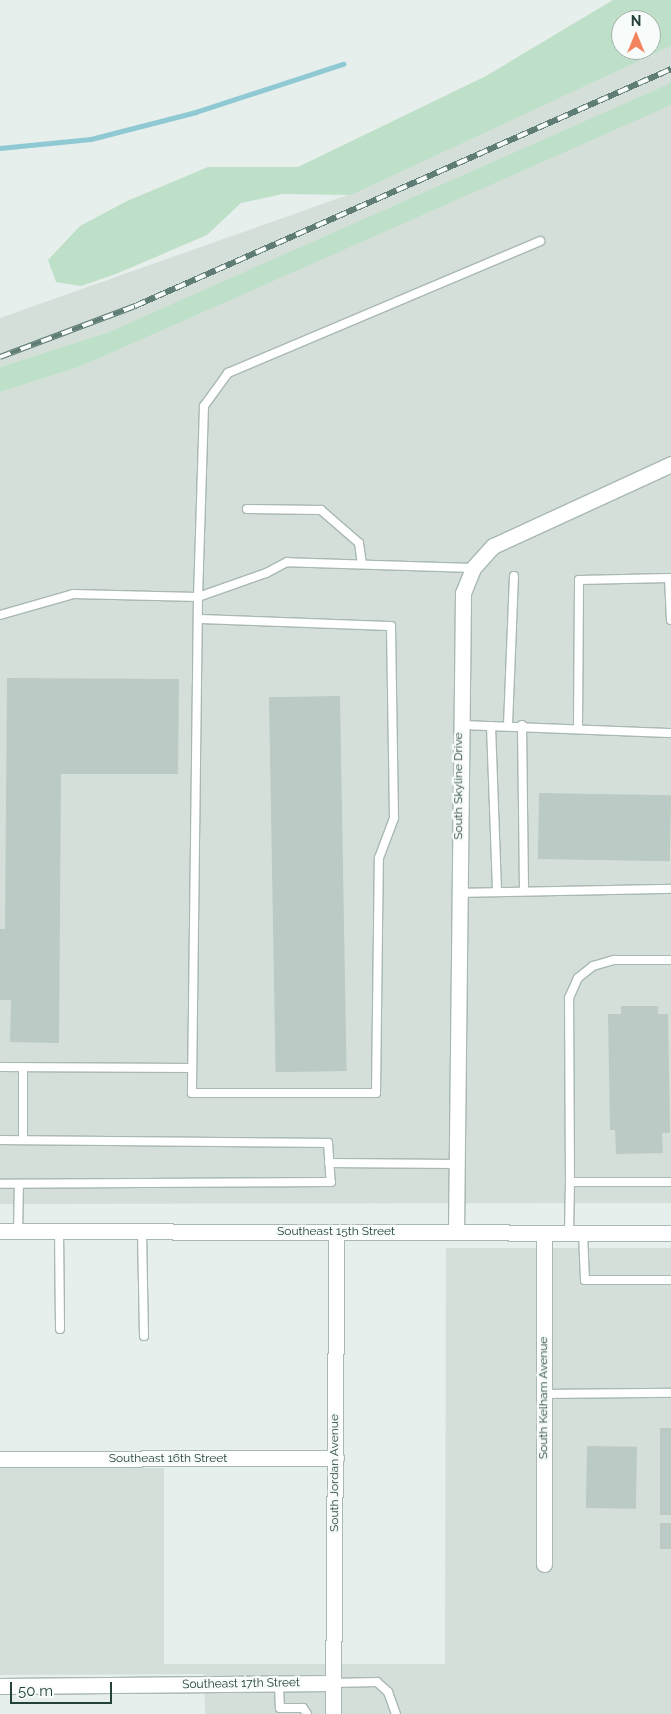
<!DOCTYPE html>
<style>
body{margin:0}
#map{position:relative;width:671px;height:1714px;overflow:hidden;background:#e6efeb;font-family:Raleway,sans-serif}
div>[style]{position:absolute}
.built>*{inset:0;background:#d4dfda}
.green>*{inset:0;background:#bfe0c8}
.stream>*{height:4.5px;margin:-2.25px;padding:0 2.25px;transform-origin:2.25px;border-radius:2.25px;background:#8ec9d4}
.building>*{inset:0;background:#bbcac4;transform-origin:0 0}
.roads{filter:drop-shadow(1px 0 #a8b8b2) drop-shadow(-1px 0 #a8b8b2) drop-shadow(0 1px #a8b8b2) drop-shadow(0 -1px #a8b8b2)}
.service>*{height:8px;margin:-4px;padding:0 4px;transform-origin:4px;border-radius:4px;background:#fff}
.minor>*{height:15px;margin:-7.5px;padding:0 7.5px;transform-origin:7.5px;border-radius:7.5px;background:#fff}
.secondary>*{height:15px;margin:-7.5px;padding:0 7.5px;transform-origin:7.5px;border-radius:7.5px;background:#fff}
.rail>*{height:5.5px;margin-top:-2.75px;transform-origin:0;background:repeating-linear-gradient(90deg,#f7fbf9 0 11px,#5f7d75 0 22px);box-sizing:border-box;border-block:1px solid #5f7d75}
span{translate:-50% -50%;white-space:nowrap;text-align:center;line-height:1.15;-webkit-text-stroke:4.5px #f7fbf9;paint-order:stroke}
.street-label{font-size:12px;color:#24423a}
.north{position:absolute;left:611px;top:10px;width:50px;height:50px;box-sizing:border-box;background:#f7fbf9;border:1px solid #a3b1ad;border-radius:50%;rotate:0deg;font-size:14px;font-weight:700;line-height:20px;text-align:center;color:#24423a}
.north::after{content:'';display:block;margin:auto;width:18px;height:22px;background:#f4845f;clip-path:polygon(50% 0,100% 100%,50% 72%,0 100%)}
.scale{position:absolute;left:10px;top:1682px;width:102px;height:22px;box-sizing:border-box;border:2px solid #24423a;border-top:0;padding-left:6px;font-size:15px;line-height:18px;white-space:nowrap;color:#24423a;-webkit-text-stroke:4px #f7fbf9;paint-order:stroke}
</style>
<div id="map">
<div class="built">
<div style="clip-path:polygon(671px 46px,671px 99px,109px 332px,0 367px,0 318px,359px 191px)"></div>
<div style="clip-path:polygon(671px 103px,671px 1203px,0 1204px,0 392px,79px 367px)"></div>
<div style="clip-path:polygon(446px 1248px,671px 1248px,671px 1714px,205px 1714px,204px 1674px,0 1675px,0 1467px,164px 1468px,164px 1664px,445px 1664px)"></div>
</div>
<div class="green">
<div style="clip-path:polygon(evenodd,613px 0,671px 0,671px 46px,351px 195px,283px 194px,241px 203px,207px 235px,116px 274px,81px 286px,56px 282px,48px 260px,80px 226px,127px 201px,208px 167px,298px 167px,486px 76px,613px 0,621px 20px,651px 20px,651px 50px,621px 50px,621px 20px)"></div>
<div style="clip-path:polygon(671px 83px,671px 105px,79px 367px,0 392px,0 367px,109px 332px)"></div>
</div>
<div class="stream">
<div style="left:0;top:148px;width:91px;rotate:-5.6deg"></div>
<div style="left:91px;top:139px;width:108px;rotate:-14.4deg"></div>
<div style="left:196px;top:112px;width:155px;rotate:-18.1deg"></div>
</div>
<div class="building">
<div style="clip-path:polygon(7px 678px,179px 679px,178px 774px,61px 774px,59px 1043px,10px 1042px,11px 1000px,0 1000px,0 929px,5px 929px)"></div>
<div style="left:340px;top:696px;width:375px;height:71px;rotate:89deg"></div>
<div style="left:539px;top:793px;width:132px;height:66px;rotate:1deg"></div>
<div style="clip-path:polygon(621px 1006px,658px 1006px,658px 1014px,668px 1014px,670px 1133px,662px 1133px,663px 1153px,616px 1154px,615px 1130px,610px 1130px,608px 1014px,621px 1014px)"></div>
<div style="left:660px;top:1428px;width:11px;height:87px"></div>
<div style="left:587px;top:1446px;width:50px;height:62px;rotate:1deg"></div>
<div style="left:660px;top:1523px;width:11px;height:26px"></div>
</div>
<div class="roads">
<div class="service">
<div style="left:247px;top:509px;width:74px;rotate:0.8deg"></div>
<div style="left:321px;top:510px;width:50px;rotate:41deg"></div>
<div style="left:359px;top:543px;width:21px;rotate:82deg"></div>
<div style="left:473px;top:568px;width:186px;rotate:-178.2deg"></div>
<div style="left:287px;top:562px;width:24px;rotate:152deg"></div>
<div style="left:266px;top:573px;width:72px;rotate:160.6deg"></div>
<div style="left:198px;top:597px;width:191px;rotate:-88.2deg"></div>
<div style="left:204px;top:406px;width:41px;rotate:-54deg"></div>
<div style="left:228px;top:373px;width:339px;rotate:-22.9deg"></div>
<div style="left:0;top:615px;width:76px;rotate:-16deg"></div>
<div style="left:73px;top:594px;width:125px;rotate:1.4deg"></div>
<div style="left:198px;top:597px;width:496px;rotate:90.7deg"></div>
<div style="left:192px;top:1093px;width:184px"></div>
<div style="left:376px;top:1093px;width:235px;rotate:-89.3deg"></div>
<div style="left:379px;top:858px;width:43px;rotate:-69.4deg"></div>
<div style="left:394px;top:818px;width:192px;rotate:-90.9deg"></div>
<div style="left:391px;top:626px;width:193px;rotate:-177.9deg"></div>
<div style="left:460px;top:725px;width:211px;rotate:2.2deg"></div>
<div style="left:508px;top:725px;width:149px;rotate:-87.7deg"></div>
<div style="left:522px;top:725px;width:166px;rotate:89.3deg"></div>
<div style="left:491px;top:726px;width:166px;rotate:87.9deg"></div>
<div style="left:578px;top:727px;width:147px;rotate:-89.6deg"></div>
<div style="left:579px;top:580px;width:90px;rotate:-1.3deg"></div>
<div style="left:669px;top:578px;width:42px;rotate:87.3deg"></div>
<div style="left:459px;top:893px;width:212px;rotate:-1.1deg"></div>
<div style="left:0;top:1067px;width:192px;rotate:0.3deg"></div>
<div style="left:23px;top:1067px;width:73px;rotate:90deg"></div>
<div style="left:0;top:1140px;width:328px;rotate:0.5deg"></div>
<div style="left:328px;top:1143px;width:39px;rotate:86deg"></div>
<div style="left:331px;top:1182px;width:331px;rotate:179.7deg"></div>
<div style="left:329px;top:1163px;width:128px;rotate:0.4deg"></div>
<div style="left:570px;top:1182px;width:184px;rotate:-90.3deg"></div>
<div style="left:569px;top:998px;width:22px;rotate:-66deg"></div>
<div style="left:578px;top:978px;width:19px;rotate:-39deg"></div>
<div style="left:593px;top:966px;width:22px;rotate:-16deg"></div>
<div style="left:614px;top:960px;width:57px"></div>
<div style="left:18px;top:1231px;width:46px;rotate:-88.8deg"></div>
<div style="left:59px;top:1231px;width:98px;rotate:89.4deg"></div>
<div style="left:142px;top:1232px;width:104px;rotate:88.9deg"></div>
<div style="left:569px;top:1233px;width:51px;rotate:-88.9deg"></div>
<div style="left:570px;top:1182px;width:101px"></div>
<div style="left:583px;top:1233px;width:47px;rotate:87.6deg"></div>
<div style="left:585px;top:1280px;width:86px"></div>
<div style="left:544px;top:1394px;width:127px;rotate:-0.5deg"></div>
<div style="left:279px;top:1683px;width:25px;rotate:88deg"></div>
<div style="left:280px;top:1708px;width:23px"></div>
<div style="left:303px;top:1708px;width:7px;rotate:56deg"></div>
<div style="left:333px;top:1683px;width:44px;rotate:-1.3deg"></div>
<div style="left:377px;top:1682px;width:15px;rotate:42deg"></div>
<div style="left:388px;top:1692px;width:23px;rotate:70deg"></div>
</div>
<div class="minor">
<div style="left:456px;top:1232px;width:639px;rotate:-89.37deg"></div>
<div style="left:463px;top:593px;width:27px;rotate:-68deg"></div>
<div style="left:473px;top:568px;width:30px;rotate:-48deg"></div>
<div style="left:493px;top:546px;width:196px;rotate:-24.7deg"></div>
<div style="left:544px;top:1233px;width:331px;rotate:90deg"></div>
<div style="left:0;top:1459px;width:336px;rotate:-0.2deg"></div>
<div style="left:0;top:1686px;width:333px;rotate:-0.5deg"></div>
<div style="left:333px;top:1714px;width:482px;rotate:-89.6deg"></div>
</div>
<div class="secondary">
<div style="left:0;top:1231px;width:671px;rotate:0.17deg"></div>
</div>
</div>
<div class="rail">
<div style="left:0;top:357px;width:144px;rotate:-20.7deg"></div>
<div style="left:135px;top:306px;width:586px;rotate:-23.85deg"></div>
</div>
<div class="street-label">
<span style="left:459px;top:786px;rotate:-90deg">South Skyline Drive</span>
<span style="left:336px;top:1232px">Southeast 15th Street</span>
<span style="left:544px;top:1398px;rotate:-90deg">South Kelham Avenue</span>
<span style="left:168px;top:1459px">Southeast 16th Street</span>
<span style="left:335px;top:1473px;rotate:-90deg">South Jordan Avenue</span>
<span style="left:241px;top:1684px;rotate:-1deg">Southeast 17th Street</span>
</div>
<div class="north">N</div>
<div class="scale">50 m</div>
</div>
